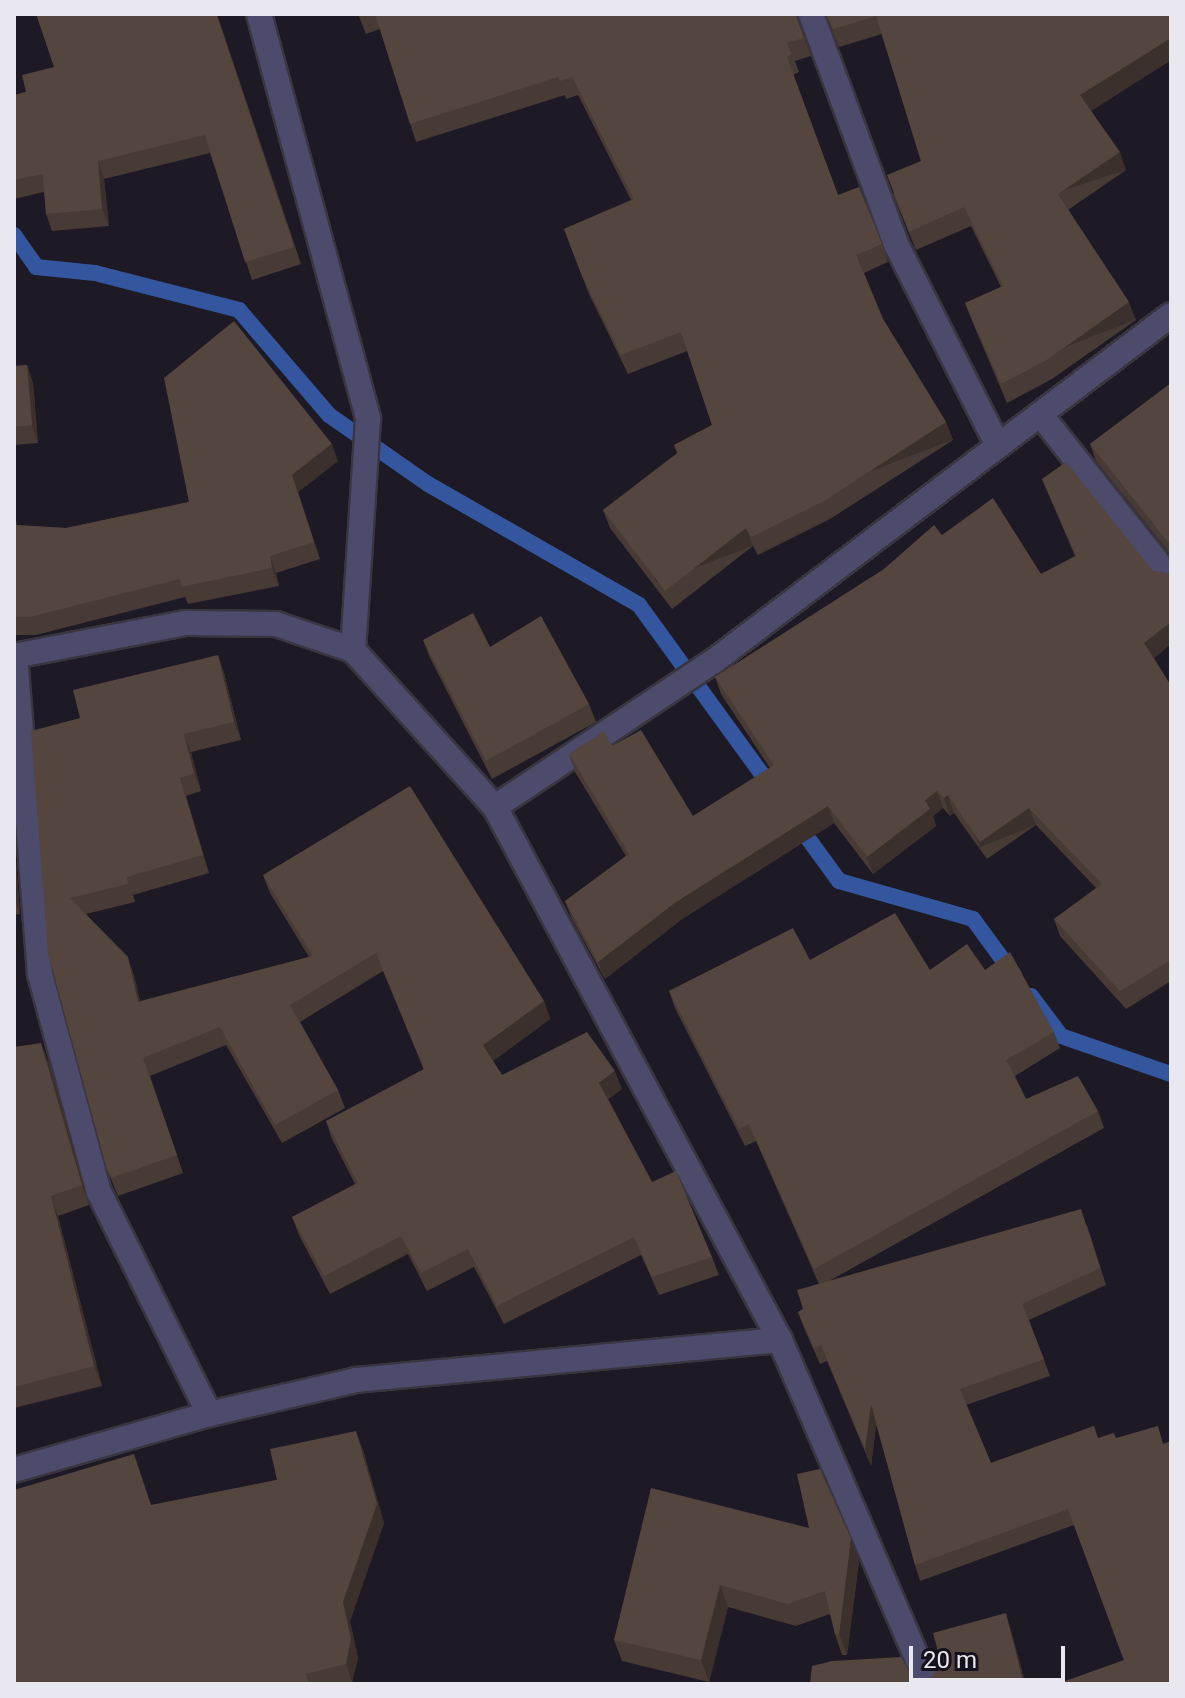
<!DOCTYPE html>
<style>
body{margin:0}
#map{position:relative;width:1185px;height:1698px;overflow:hidden;background:#1d1925;font-family:Roboto,sans-serif}
div>[style]{position:absolute}
.stream>*{height:16px;margin:-8px;padding:0 8px;transform-origin:8px;border-radius:8px;background:#34569e}
.roads{filter:drop-shadow(2px 0 #3a3641) drop-shadow(-2px 0 #3a3641) drop-shadow(0 2px #3a3641) drop-shadow(0 -2px #3a3641)}
.street>*{height:24px;margin:-12px;padding:0 12px;transform-origin:12px;border-radius:12px;background:#4d4b6c}
.wall>*{inset:0;background:#483b35}
.shaded-wall>*{inset:0;background:#3b302b;transform-origin:0 0}
.building>*{inset:0;background:#54453e}
span{translate:-50% -50%;white-space:nowrap;text-align:center;line-height:1.15;-webkit-text-stroke:7px #14101c;paint-order:stroke}
.frame{position:absolute;inset:0;border:16px solid #e9e7f0;pointer-events:none}
.scale{position:absolute;left:909px;top:1646px;width:156px;height:36px;box-sizing:border-box;border:4px solid #e9e7f0;border-top:0;padding-left:10px;font-size:24px;line-height:28px;white-space:nowrap;color:#e9e7f0;-webkit-text-stroke:6px #14101c;paint-order:stroke}
</style>
<div id="map">
<div class="stream">
<div style="left:14px;top:235px;width:39px;rotate:55deg"></div>
<div style="left:36px;top:267px;width:59px;rotate:5.8deg"></div>
<div style="left:95px;top:273px;width:149px;rotate:14.4deg"></div>
<div style="left:239px;top:310px;width:138px;rotate:49.4deg"></div>
<div style="left:329px;top:415px;width:121px;rotate:34.9deg"></div>
<div style="left:428px;top:484px;width:243px;rotate:29.8deg"></div>
<div style="left:639px;top:605px;width:230px;rotate:54deg"></div>
<div style="left:796px;top:822px;width:73px;rotate:53.9deg"></div>
<div style="left:839px;top:881px;width:139px;rotate:15.8deg"></div>
<div style="left:973px;top:919px;width:69px;rotate:53.8deg"></div>
<div style="left:1031px;top:996px;width:50px;rotate:53.1deg"></div>
<div style="left:1061px;top:1036px;width:116px;rotate:19.1deg"></div>
</div>
<div class="roads">
<div class="street">
<div style="left:259px;top:14px;width:419px;rotate:74.9deg"></div>
<div style="left:368px;top:419px;width:231px;rotate:93.7deg"></div>
<div style="left:811px;top:14px;width:245px;rotate:69.7deg"></div>
<div style="left:896px;top:244px;width:226px;rotate:63.2deg"></div>
<div style="left:1040px;top:414px;width:211px;rotate:51.6deg"></div>
<div style="left:14px;top:656px;width:175px;rotate:-10.9deg"></div>
<div style="left:186px;top:623px;width:90px;rotate:0.6deg"></div>
<div style="left:276px;top:624px;width:81px;rotate:18.7deg"></div>
<div style="left:353px;top:650px;width:212px;rotate:47.9deg"></div>
<div style="left:495px;top:807px;width:604px;rotate:61.87deg"></div>
<div style="left:780px;top:1340px;width:374px;rotate:66.7deg"></div>
<div style="left:15px;top:656px;width:319px;rotate:85.5deg"></div>
<div style="left:40px;top:974px;width:226px;rotate:74.9deg"></div>
<div style="left:99px;top:1192px;width:248px;rotate:63.6deg"></div>
<div style="left:495px;top:807px;width:263px;rotate:-33.7deg"></div>
<div style="left:714px;top:661px;width:573px;rotate:-37.13deg"></div>
<div style="left:14px;top:1470px;width:203px;rotate:-16deg"></div>
<div style="left:209px;top:1414px;width:151px;rotate:-13deg"></div>
<div style="left:356px;top:1380px;width:426px;rotate:-5.4deg"></div>
</div>
</div>
<div class="wall">
<div style="clip-path:polygon(217px 14px,301px 264px,252px 280px,210px 153px,104px 179px,109px 226px,52px 231px,46px 214px,44px 192px,14px 199px,14px 95px,26px 92px,54px 67px)"></div>
<div style="clip-path:polygon(358px 14px,798px 14px,797px 18px,811px 56px,795px 61px,799px 72px,793px 75px,838px 195px,882px 244px,888px 262px,864px 273px,883px 319px,946px 422px,953px 440px,830px 519px,758px 555px,753px 546px,672px 609px,610px 528px,603px 510px,677px 453px,674px 445px,712px 425px,687px 351px,628px 374px,589px 294px,564px 229px,631px 200px,578px 95px,566px 99px,565px 95px,416px 142px,380px 29px,366px 34px)"></div>
<div style="clip-path:polygon(826px 14px,1171px 14px,1171px 60px,1091px 111px,1126px 170px,1068px 210px,1136px 320px,1052px 379px,1007px 403px,972px 321px,965px 303px,1001px 287px,971px 226px,916px 250px,893px 194px,921px 161px,882px 34px,839px 47px)"></div>
<div style="clip-path:polygon(27px 365px,33px 383px,38px 443px,14px 445px,14px 366px)"></div>
<div style="clip-path:polygon(1171px 383px,1171px 555px,1096px 461px,1090px 444px)"></div>
<div style="clip-path:polygon(338px 461px,298px 492px,320px 559px,276px 573px,279px 586px,188px 604px,185px 597px,36px 635px,14px 635px,14px 510px,17px 525px,66px 528px,189px 502px)"></div>
<div style="clip-path:polygon(1042px 479px,1153px 571px,1171px 574px,1171px 644px,1154px 658px,1171px 686px,1171px 981px,1126px 1009px,1060px 936px,1054px 919px,1096px 888px,1036px 825px,987px 859px,954px 813px,950px 816px,943px 808px,933px 816px,936px 826px,873px 874px,834px 823px,682px 919px,605px 979px,572px 919px,565px 901px,626px 856px,575px 772px,569px 754px,612px 746px,693px 816px,770px 768px,721px 694px,715px 677px,942px 535px,1041px 574px,1075px 556px)"></div>
<div style="clip-path:polygon(423px 640px,490px 647px,589px 704px,596px 722px,492px 779px,430px 658px)"></div>
<div style="clip-path:polygon(218px 655px,224px 673px,241px 740px,191px 752px,201px 791px,186px 796px,209px 873px,133px 895px,135px 902px,86px 914px,134px 975px,140px 1001px,309px 957px,270px 893px,263px 875px,544px 1001px,550px 1019px,493px 1061px,502px 1075px,622px 1089px,608px 1099px,652px 1182px,712px 1257px,719px 1275px,659px 1295px,641px 1255px,504px 1324px,474px 1267px,427px 1291px,408px 1254px,330px 1294px,299px 1235px,292px 1217px,355px 1184px,332px 1139px,326px 1121px,424px 1070px,383px 971px,300px 1022px,338px 1090px,345px 1108px,282px 1143px,226px 1045px,150px 1076px,183px 1173px,118px 1196px,107px 1169px,48px 953px,80px 718px)"></div>
<div style="clip-path:polygon(14px 835px,20px 914px,14px 915px)"></div>
<div style="clip-path:polygon(810px 960px,930px 970px,985px 970px,1054px 1032px,1060px 1048px,1015px 1076px,1026px 1099px,1098px 1111px,1104px 1128px,829px 1281px,1087px 1225px,1106px 1285px,1029px 1320px,1050px 1376px,966px 1405px,991px 1463px,1094px 1426px,1124px 1661px,1074px 1525px,920px 1581px,915px 1565px,876px 1424px,871px 1466px,827px 1361px,820px 1364px,804px 1328px,798px 1312px,803px 1309px,819px 1284px,756px 1141px,745px 1146px,675px 1008px,669px 991px)"></div>
<div style="clip-path:polygon(14px 1047px,49px 1063px,89px 1205px,58px 1216px,102px 1386px,14px 1408px)"></div>
<div style="clip-path:polygon(363px 1450px,384px 1523px,350px 1621px,358px 1658px,352px 1682px,346px 1684px,14px 1684px,152px 1505px,277px 1480px)"></div>
<div style="clip-path:polygon(809px 1528px,859px 1561px,847px 1655px,842px 1655px,835px 1634px,830px 1614px,796px 1626px,728px 1607px,709px 1682px,622px 1661px,614px 1640px)"></div>
</div>
<div class="shaded-wall">
<div style="clip-path:polygon(1171px 38px,1171px 60px,1087px 113px,1080px 95px)"></div>
<div style="left:1120px;top:152px;width:19px;height:75px;rotate:72deg"></div>
<div style="clip-path:polygon(98px 161px,104px 179px,109px 226px,102px 209px)"></div>
<div style="left:1129px;top:302px;width:19px;height:103px;rotate:69deg"></div>
<div style="clip-path:polygon(27px 365px,33px 383px,38px 443px,32px 425px)"></div>
<div style="left:946px;top:422px;width:19px;height:145px;rotate:69deg"></div>
<div style="clip-path:polygon(332px 444px,338px 461px,298px 492px,320px 559px,292px 475px)"></div>
<div style="left:746px;top:528px;width:19px;height:103px;rotate:69deg"></div>
<div style="clip-path:polygon(270px 556px,276px 573px,279px 586px,272px 568px)"></div>
<div style="clip-path:polygon(1171px 622px,1171px 644px,1151px 660px,1144px 643px)"></div>
<div style="clip-path:polygon(218px 655px,224px 673px,241px 740px,234px 722px)"></div>
<div style="clip-path:polygon(184px 734px,191px 752px,201px 791px,194px 773px)"></div>
<div style="clip-path:polygon(180px 778px,186px 796px,209px 873px,203px 855px)"></div>
<div style="clip-path:polygon(937px 791px,943px 808px,933px 816px,936px 826px,873px 874px,867px 857px,925px 800px)"></div>
<div style="clip-path:polygon(948px 795px,954px 813px,950px 816px,944px 798px)"></div>
<div style="clip-path:polygon(828px 806px,834px 823px,682px 919px,605px 979px,598px 962px,676px 902px)"></div>
<div style="left:1029px;top:808px;width:18px;height:60px;rotate:68deg"></div>
<div style="clip-path:polygon(14px 835px,20px 914px,14px 897px)"></div>
<div style="clip-path:polygon(128px 957px,134px 975px,144px 1020px,138px 1002px)"></div>
<div style="clip-path:polygon(544px 1001px,550px 1019px,490px 1063px,483px 1045px)"></div>
<div style="clip-path:polygon(41px 1043px,49px 1063px,89px 1205px,82px 1185px)"></div>
<div style="clip-path:polygon(615px 1071px,622px 1089px,606px 1101px,599px 1083px)"></div>
<div style="clip-path:polygon(51px 1196px,58px 1216px,102px 1386px,94px 1366px)"></div>
<div style="clip-path:polygon(871px 1404px,877px 1420px,871px 1466px,865px 1449px)"></div>
<div style="clip-path:polygon(356px 1431px,363px 1450px,384px 1523px,350px 1621px,358px 1658px,352px 1682px,346px 1664px,343px 1602px)"></div>
<div style="clip-path:polygon(851px 1539px,859px 1561px,847px 1655px,839px 1634px)"></div>
<div style="clip-path:polygon(720px 1585px,728px 1607px,709px 1682px,701px 1660px)"></div>
<div style="clip-path:polygon(1006px 1613px,1011px 1630px,1026px 1684px,1024px 1684px)"></div>
</div>
<div class="building">
<div style="clip-path:polygon(36px 14px,216px 14px,294px 247px,245px 262px,205px 135px,98px 161px,102px 209px,46px 214px,43px 174px,14px 180px,14px 95px,26px 92px,22px 75px,54px 67px)"></div>
<div style="clip-path:polygon(375px 14px,795px 14px,804px 38px,787px 43px,792px 54px,787px 57px,838px 195px,859px 187px,882px 244px,856px 255px,883px 319px,946px 422px,824px 501px,751px 537px,746px 528px,665px 591px,603px 510px,678px 453px,674px 445px,712px 425px,681px 332px,621px 355px,582px 276px,564px 229px,634px 199px,572px 77px,560px 81px,558px 77px,410px 124px)"></div>
<div style="clip-path:polygon(826px 14px,1171px 14px,1171px 38px,1080px 95px,1120px 152px,1058px 194px,1129px 302px,1045px 361px,1001px 384px,965px 303px,1003px 286px,964px 207px,909px 232px,887px 175px,921px 161px,876px 16px,833px 29px)"></div>
<div style="clip-path:polygon(234px 321px,332px 444px,292px 475px,314px 542px,270px 556px,272px 568px,181px 587px,180px 579px,30px 617px,14px 617px,14px 525px,66px 528px,189px 502px,164px 378px)"></div>
<div style="clip-path:polygon(27px 365px,32px 425px,14px 427px,14px 366px)"></div>
<div style="clip-path:polygon(1171px 383px,1171px 546px,1090px 444px)"></div>
<div style="clip-path:polygon(1066px 462px,1153px 571px,1171px 574px,1171px 622px,1144px 643px,1171px 686px,1171px 960px,1120px 991px,1054px 919px,1102px 884px,1029px 808px,980px 842px,948px 795px,944px 798px,937px 791px,925px 800px,930px 809px,867px 857px,828px 806px,676px 902px,598px 962px,565px 901px,629px 854px,569px 754px,604px 731px,612px 746px,641px 730px,693px 816px,774px 765px,715px 677px,884px 569px,934px 525px,942px 535px,993px 498px,1041px 574px,1076px 556px,1042px 479px)"></div>
<div style="clip-path:polygon(473px 613px,490px 647px,541px 616px,589px 704px,486px 761px,423px 640px)"></div>
<div style="clip-path:polygon(218px 655px,234px 722px,184px 734px,194px 773px,180px 778px,203px 855px,127px 877px,128px 884px,70px 898px,128px 957px,138px 1002px,313px 956px,263px 875px,410px 786px,544px 1001px,483px 1045px,502px 1075px,587px 1032px,615px 1071px,599px 1083px,652px 1182px,676px 1171px,712px 1257px,652px 1277px,634px 1237px,497px 1306px,468px 1249px,421px 1273px,401px 1236px,324px 1276px,292px 1217px,358px 1183px,326px 1121px,424px 1069px,376px 953px,290px 1005px,338px 1090px,275px 1125px,220px 1027px,143px 1058px,177px 1155px,111px 1178px,107px 1169px,48px 953px,31px 731px,80px 718px,73px 690px)"></div>
<div style="clip-path:polygon(895px 913px,930px 970px,967px 944px,985px 970px,1010px 952px,1054px 1032px,1006px 1060px,1026px 1099px,1078px 1076px,1098px 1111px,814px 1269px,749px 1124px,739px 1129px,669px 991px,793px 928px,810px 960px)"></div>
<div style="clip-path:polygon(41px 1043px,82px 1185px,51px 1196px,94px 1366px,14px 1387px,14px 1047px)"></div>
<div style="clip-path:polygon(1081px 1209px,1100px 1268px,1022px 1304px,1044px 1359px,960px 1389px,991px 1463px,1094px 1426px,1098px 1438px,1114px 1433px,1116px 1438px,1158px 1426px,1163px 1444px,1171px 1441px,1171px 1684px,1057px 1684px,1124px 1660px,1068px 1509px,915px 1565px,871px 1404px,865px 1449px,821px 1345px,814px 1348px,798px 1312px,803px 1309px,797px 1290px)"></div>
<div style="clip-path:polygon(356px 1431px,377px 1504px,343px 1602px,351px 1639px,346px 1664px,306px 1674px,309px 1684px,14px 1684px,14px 1490px,134px 1454px,151px 1505px,277px 1480px,270px 1449px)"></div>
<div style="clip-path:polygon(820px 1469px,851px 1539px,839px 1634px,835px 1634px,825px 1591px,788px 1604px,720px 1585px,701px 1660px,614px 1640px,651px 1488px,809px 1528px,797px 1474px)"></div>
<div style="clip-path:polygon(1006px 1613px,1024px 1684px,810px 1684px,812px 1666px,832px 1661px,901px 1657px,913px 1679px,927px 1682px,937px 1670px,933px 1656px,939px 1655px,933px 1633px)"></div>
</div>
<div class="frame"></div>
<div class="scale">20 m</div>
</div>
